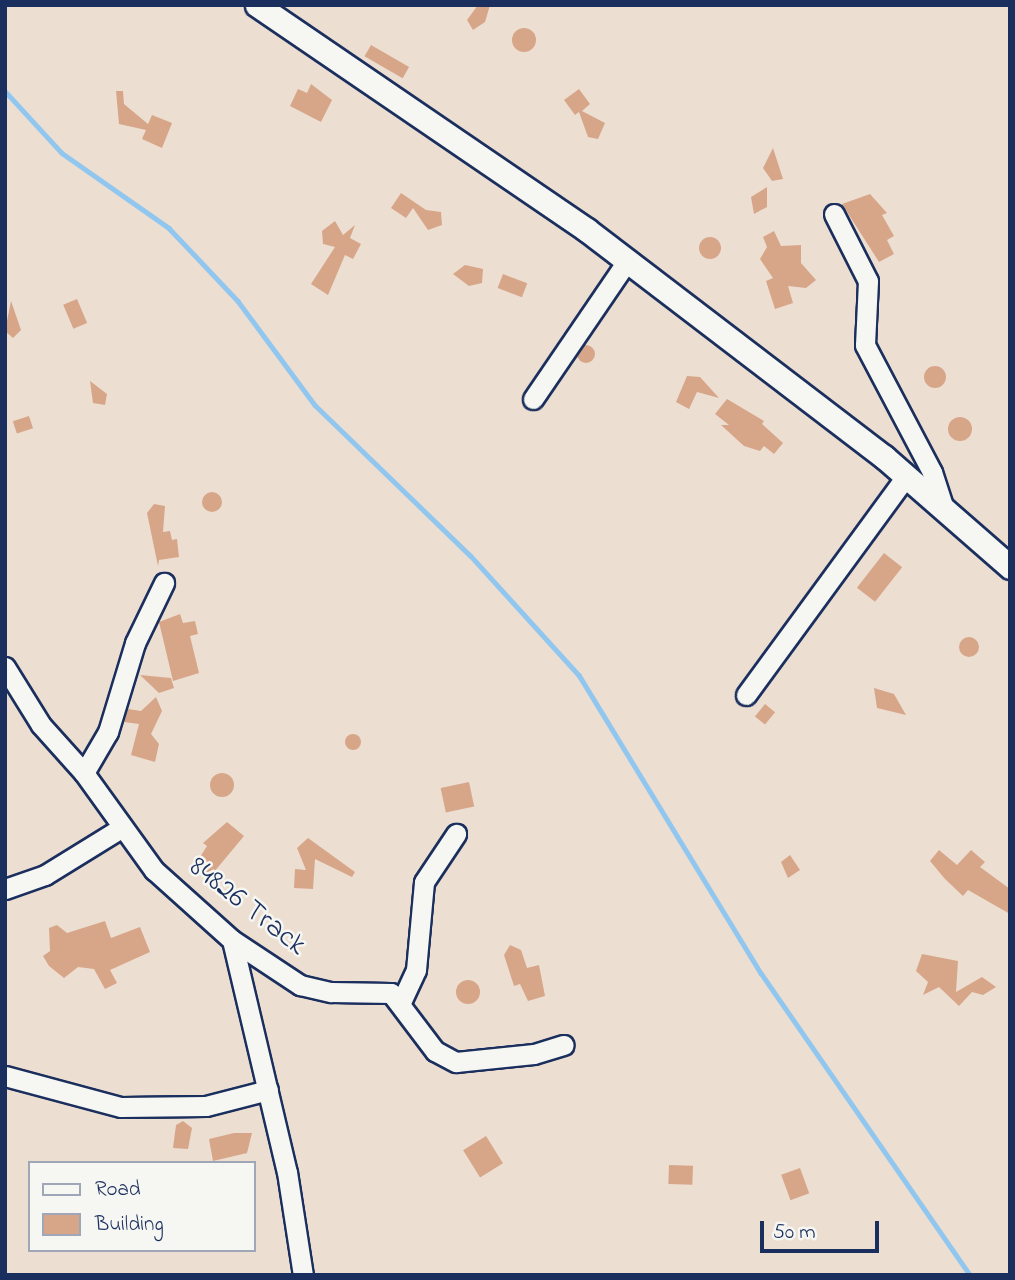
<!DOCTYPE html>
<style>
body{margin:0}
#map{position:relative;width:1015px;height:1280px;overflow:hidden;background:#edded2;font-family:"Indie Flower",sans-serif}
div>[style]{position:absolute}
.stream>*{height:4.5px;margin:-2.25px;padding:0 2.25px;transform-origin:2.25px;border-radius:2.25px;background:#91c7ef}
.building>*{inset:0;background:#d7a689;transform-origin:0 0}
.round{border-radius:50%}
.roads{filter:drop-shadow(2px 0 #1b2f5e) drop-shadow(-2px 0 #1b2f5e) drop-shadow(0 2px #1b2f5e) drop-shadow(0 -2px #1b2f5e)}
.minor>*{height:19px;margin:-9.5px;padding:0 9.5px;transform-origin:9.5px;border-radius:9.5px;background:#f6f6f2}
.tertiary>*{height:23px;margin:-11.5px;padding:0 11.5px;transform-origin:11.5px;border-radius:11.5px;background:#f6f6f2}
span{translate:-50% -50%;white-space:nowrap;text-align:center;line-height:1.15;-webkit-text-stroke:5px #f6f6f2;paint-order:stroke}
.street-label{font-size:30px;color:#1b2f5e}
.frame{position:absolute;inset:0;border:7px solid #1b2f5e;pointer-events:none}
.legend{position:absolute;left:28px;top:1161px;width:228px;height:91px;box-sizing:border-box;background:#f6f6f2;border:2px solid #9ea6b7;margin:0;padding:9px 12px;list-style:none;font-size:21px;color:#1b2f5e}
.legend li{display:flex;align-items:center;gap:14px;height:35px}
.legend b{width:35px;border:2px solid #9ea6b7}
.scale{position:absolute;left:760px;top:1221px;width:119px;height:32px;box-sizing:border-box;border:4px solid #1b2f5e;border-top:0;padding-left:9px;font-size:21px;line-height:24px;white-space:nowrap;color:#1b2f5e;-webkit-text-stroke:5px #f6f6f2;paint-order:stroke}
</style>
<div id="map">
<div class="stream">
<div style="left:5px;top:91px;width:84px;rotate:47.4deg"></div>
<div style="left:62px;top:153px;width:131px;rotate:35deg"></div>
<div style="left:169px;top:228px;width:100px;rotate:46.6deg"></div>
<div style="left:238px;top:301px;width:129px;rotate:53.5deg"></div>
<div style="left:315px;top:405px;width:216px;rotate:44.1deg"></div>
<div style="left:470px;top:555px;width:162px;rotate:47.8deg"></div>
<div style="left:579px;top:675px;width:349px;rotate:58.6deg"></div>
<div style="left:761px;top:973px;width:367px;rotate:55.3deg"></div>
</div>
<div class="building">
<div style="clip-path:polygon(478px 5px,490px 5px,485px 22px,473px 30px,467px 20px)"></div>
<div class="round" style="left:512px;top:28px;width:24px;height:24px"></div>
<div style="left:371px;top:45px;width:44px;height:13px;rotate:30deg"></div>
<div style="clip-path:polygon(311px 84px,332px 100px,321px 122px,290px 106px,298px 89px,307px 93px)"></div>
<div style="clip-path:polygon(579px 89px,590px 104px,582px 111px,605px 123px,598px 139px,588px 137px,579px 112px,575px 115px,564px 100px)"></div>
<div style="clip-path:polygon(116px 91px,123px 91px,124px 104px,148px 124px,152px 115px,172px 123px,162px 148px,142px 139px,146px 130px,119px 124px)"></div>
<div style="clip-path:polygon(773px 148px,783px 179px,772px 181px,763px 168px)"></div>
<div style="clip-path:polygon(767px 187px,767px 207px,754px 214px,751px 197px)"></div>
<div style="clip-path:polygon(401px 193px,426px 210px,441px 212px,442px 225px,428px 230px,413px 208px,406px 218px,391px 208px)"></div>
<div style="clip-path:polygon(870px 194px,887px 213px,882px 215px,894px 236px,887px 240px,894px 254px,879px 262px,842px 204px)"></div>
<div style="clip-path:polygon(335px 221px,343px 235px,355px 225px,350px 238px,361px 244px,353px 259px,345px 255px,328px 295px,311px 284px,335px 247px,323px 244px,322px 231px)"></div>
<div style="clip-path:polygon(774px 231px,781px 246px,801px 245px,801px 263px,816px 280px,806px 288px,788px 286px,793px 303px,775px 309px,766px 281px,773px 278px,760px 259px,767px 247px,763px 237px)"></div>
<div class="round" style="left:699px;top:237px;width:22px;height:22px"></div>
<div style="clip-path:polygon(465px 265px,483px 269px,482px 283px,469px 286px,453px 274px)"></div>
<div style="left:503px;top:274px;width:26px;height:15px;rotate:21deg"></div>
<div style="left:77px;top:299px;width:26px;height:15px;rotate:67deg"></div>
<div style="clip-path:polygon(11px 301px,21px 330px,13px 338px,5px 331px)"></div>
<div class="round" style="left:577px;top:345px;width:18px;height:18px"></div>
<div class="round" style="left:924px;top:366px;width:22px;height:22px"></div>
<div style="clip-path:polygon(687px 376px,700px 377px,719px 398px,697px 392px,689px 409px,676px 402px)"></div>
<div style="clip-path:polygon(90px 381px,107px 394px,105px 405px,93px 403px)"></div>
<div style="clip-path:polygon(727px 399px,764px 421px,762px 424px,783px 443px,774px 454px,764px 446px,760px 451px,744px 446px,721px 425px,729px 425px,715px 414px)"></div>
<div style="left:29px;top:416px;width:13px;height:17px;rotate:72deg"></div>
<div class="round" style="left:948px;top:417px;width:24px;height:24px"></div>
<div class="round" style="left:202px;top:492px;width:20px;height:20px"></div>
<div style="clip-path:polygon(154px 504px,165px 506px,163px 532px,170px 531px,172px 540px,177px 539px,179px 557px,159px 560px,158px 566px,147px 513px)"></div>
<div style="left:884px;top:553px;width:23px;height:44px;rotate:38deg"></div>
<div style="clip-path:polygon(180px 614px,183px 623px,195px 621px,198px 634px,190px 636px,199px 673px,173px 681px,159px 622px)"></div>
<div class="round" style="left:959px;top:637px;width:20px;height:20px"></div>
<div style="clip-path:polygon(140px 675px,171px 678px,174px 688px,159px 693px)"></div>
<div style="clip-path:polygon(874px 688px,894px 694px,906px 715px,877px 708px)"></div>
<div style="clip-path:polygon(156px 697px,162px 711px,151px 734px,159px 744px,155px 762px,131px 755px,139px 724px,124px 722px,128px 709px,141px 711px)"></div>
<div style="left:765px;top:704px;width:13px;height:16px;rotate:39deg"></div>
<div class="round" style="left:345px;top:734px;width:16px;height:16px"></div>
<div class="round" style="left:210px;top:773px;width:24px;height:24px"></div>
<div style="left:469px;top:782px;width:25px;height:29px;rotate:78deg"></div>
<div style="clip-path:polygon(227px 822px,244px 836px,209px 878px,195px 865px,207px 846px,203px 843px)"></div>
<div style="clip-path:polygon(308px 838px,355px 872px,352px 877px,315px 859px,313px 889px,294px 888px,295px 869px,306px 870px,297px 848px)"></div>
<div style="clip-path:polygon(939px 850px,957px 865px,971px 850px,985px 862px,980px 867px,1010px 889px,1010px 914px,968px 890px,963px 896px,945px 879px,930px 861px)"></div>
<div style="clip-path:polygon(790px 855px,800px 870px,788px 878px,781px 862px)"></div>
<div style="clip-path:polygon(105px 921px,111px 938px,140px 927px,150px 952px,110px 970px,117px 983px,105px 989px,94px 969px,78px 967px,64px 978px,49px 966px,43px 956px,50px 951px,49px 928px,57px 925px,67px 933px)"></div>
<div style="clip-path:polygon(510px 945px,521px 950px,527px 968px,539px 965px,545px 996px,528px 1001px,520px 984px,514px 986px,504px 955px)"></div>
<div style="clip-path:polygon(922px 954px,958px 961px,956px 992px,982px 977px,996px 987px,983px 995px,972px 992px,959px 1006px,939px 987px,923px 995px,928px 982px,916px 971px)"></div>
<div class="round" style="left:456px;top:980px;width:24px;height:24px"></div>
<div style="clip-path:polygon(183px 1121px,192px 1128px,188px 1149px,173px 1148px,176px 1125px)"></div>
<div style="clip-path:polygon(234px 1133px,252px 1133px,247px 1153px,213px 1161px,209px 1139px)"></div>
<div style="left:486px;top:1136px;width:32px;height:27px;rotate:58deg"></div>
<div style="left:669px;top:1165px;width:24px;height:19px;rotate:2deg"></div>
<div style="left:800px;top:1168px;width:27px;height:20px;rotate:70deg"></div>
</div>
<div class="roads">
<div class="minor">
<div style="left:834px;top:214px;width:75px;rotate:63.1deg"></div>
<div style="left:868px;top:281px;width:64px;rotate:92.7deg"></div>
<div style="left:865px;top:345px;width:144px;rotate:62.2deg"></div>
<div style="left:932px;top:472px;width:35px;rotate:72deg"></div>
<div style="left:533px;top:399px;width:167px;rotate:-55.7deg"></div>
<div style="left:5px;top:667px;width:68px;rotate:58.2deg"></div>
<div style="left:41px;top:725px;width:64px;rotate:48.1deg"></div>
<div style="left:84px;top:773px;width:120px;rotate:54.2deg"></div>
<div style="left:154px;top:870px;width:105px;rotate:41.9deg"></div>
<div style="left:232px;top:940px;width:82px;rotate:33.5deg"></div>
<div style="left:300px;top:985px;width:32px;rotate:13deg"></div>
<div style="left:331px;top:992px;width:60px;rotate:1deg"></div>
<div style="left:391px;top:993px;width:73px;rotate:52.8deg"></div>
<div style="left:435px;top:1051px;width:24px;rotate:28deg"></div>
<div style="left:456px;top:1062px;width:78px;rotate:-5.9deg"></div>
<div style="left:534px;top:1054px;width:31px;rotate:-17deg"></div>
<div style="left:746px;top:695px;width:271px;rotate:-53.8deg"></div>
<div style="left:84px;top:773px;width:48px;rotate:-59.7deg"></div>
<div style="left:108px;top:732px;width:93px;rotate:-73.1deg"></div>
<div style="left:135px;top:643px;width:67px;rotate:-64.2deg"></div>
<div style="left:5px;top:889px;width:42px;rotate:-19.3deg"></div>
<div style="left:45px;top:875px;width:89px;rotate:-31.7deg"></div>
<div style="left:232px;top:940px;width:238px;rotate:76.7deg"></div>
<div style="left:287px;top:1172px;width:104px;rotate:81.2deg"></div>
<div style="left:402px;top:1000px;width:33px;rotate:-65deg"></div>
<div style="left:416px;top:970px;width:88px;rotate:-84.8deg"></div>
<div style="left:424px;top:882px;width:58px;rotate:-56.3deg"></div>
<div style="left:5px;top:1076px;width:120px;rotate:15deg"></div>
<div style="left:121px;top:1107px;width:85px;rotate:-0.7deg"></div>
<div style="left:206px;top:1106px;width:64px;rotate:-14.5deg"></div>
</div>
<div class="tertiary">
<div style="left:257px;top:5px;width:399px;rotate:34.3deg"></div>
<div style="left:587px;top:230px;width:374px;rotate:37.4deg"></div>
<div style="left:884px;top:457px;width:167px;rotate:41.1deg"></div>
</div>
</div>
<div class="street-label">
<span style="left:247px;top:907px;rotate:38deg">84826 Track</span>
</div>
<div class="frame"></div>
<ul class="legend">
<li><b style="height:9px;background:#f6f6f2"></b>Road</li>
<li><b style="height:19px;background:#d7a689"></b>Building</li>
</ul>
<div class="scale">50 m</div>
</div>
